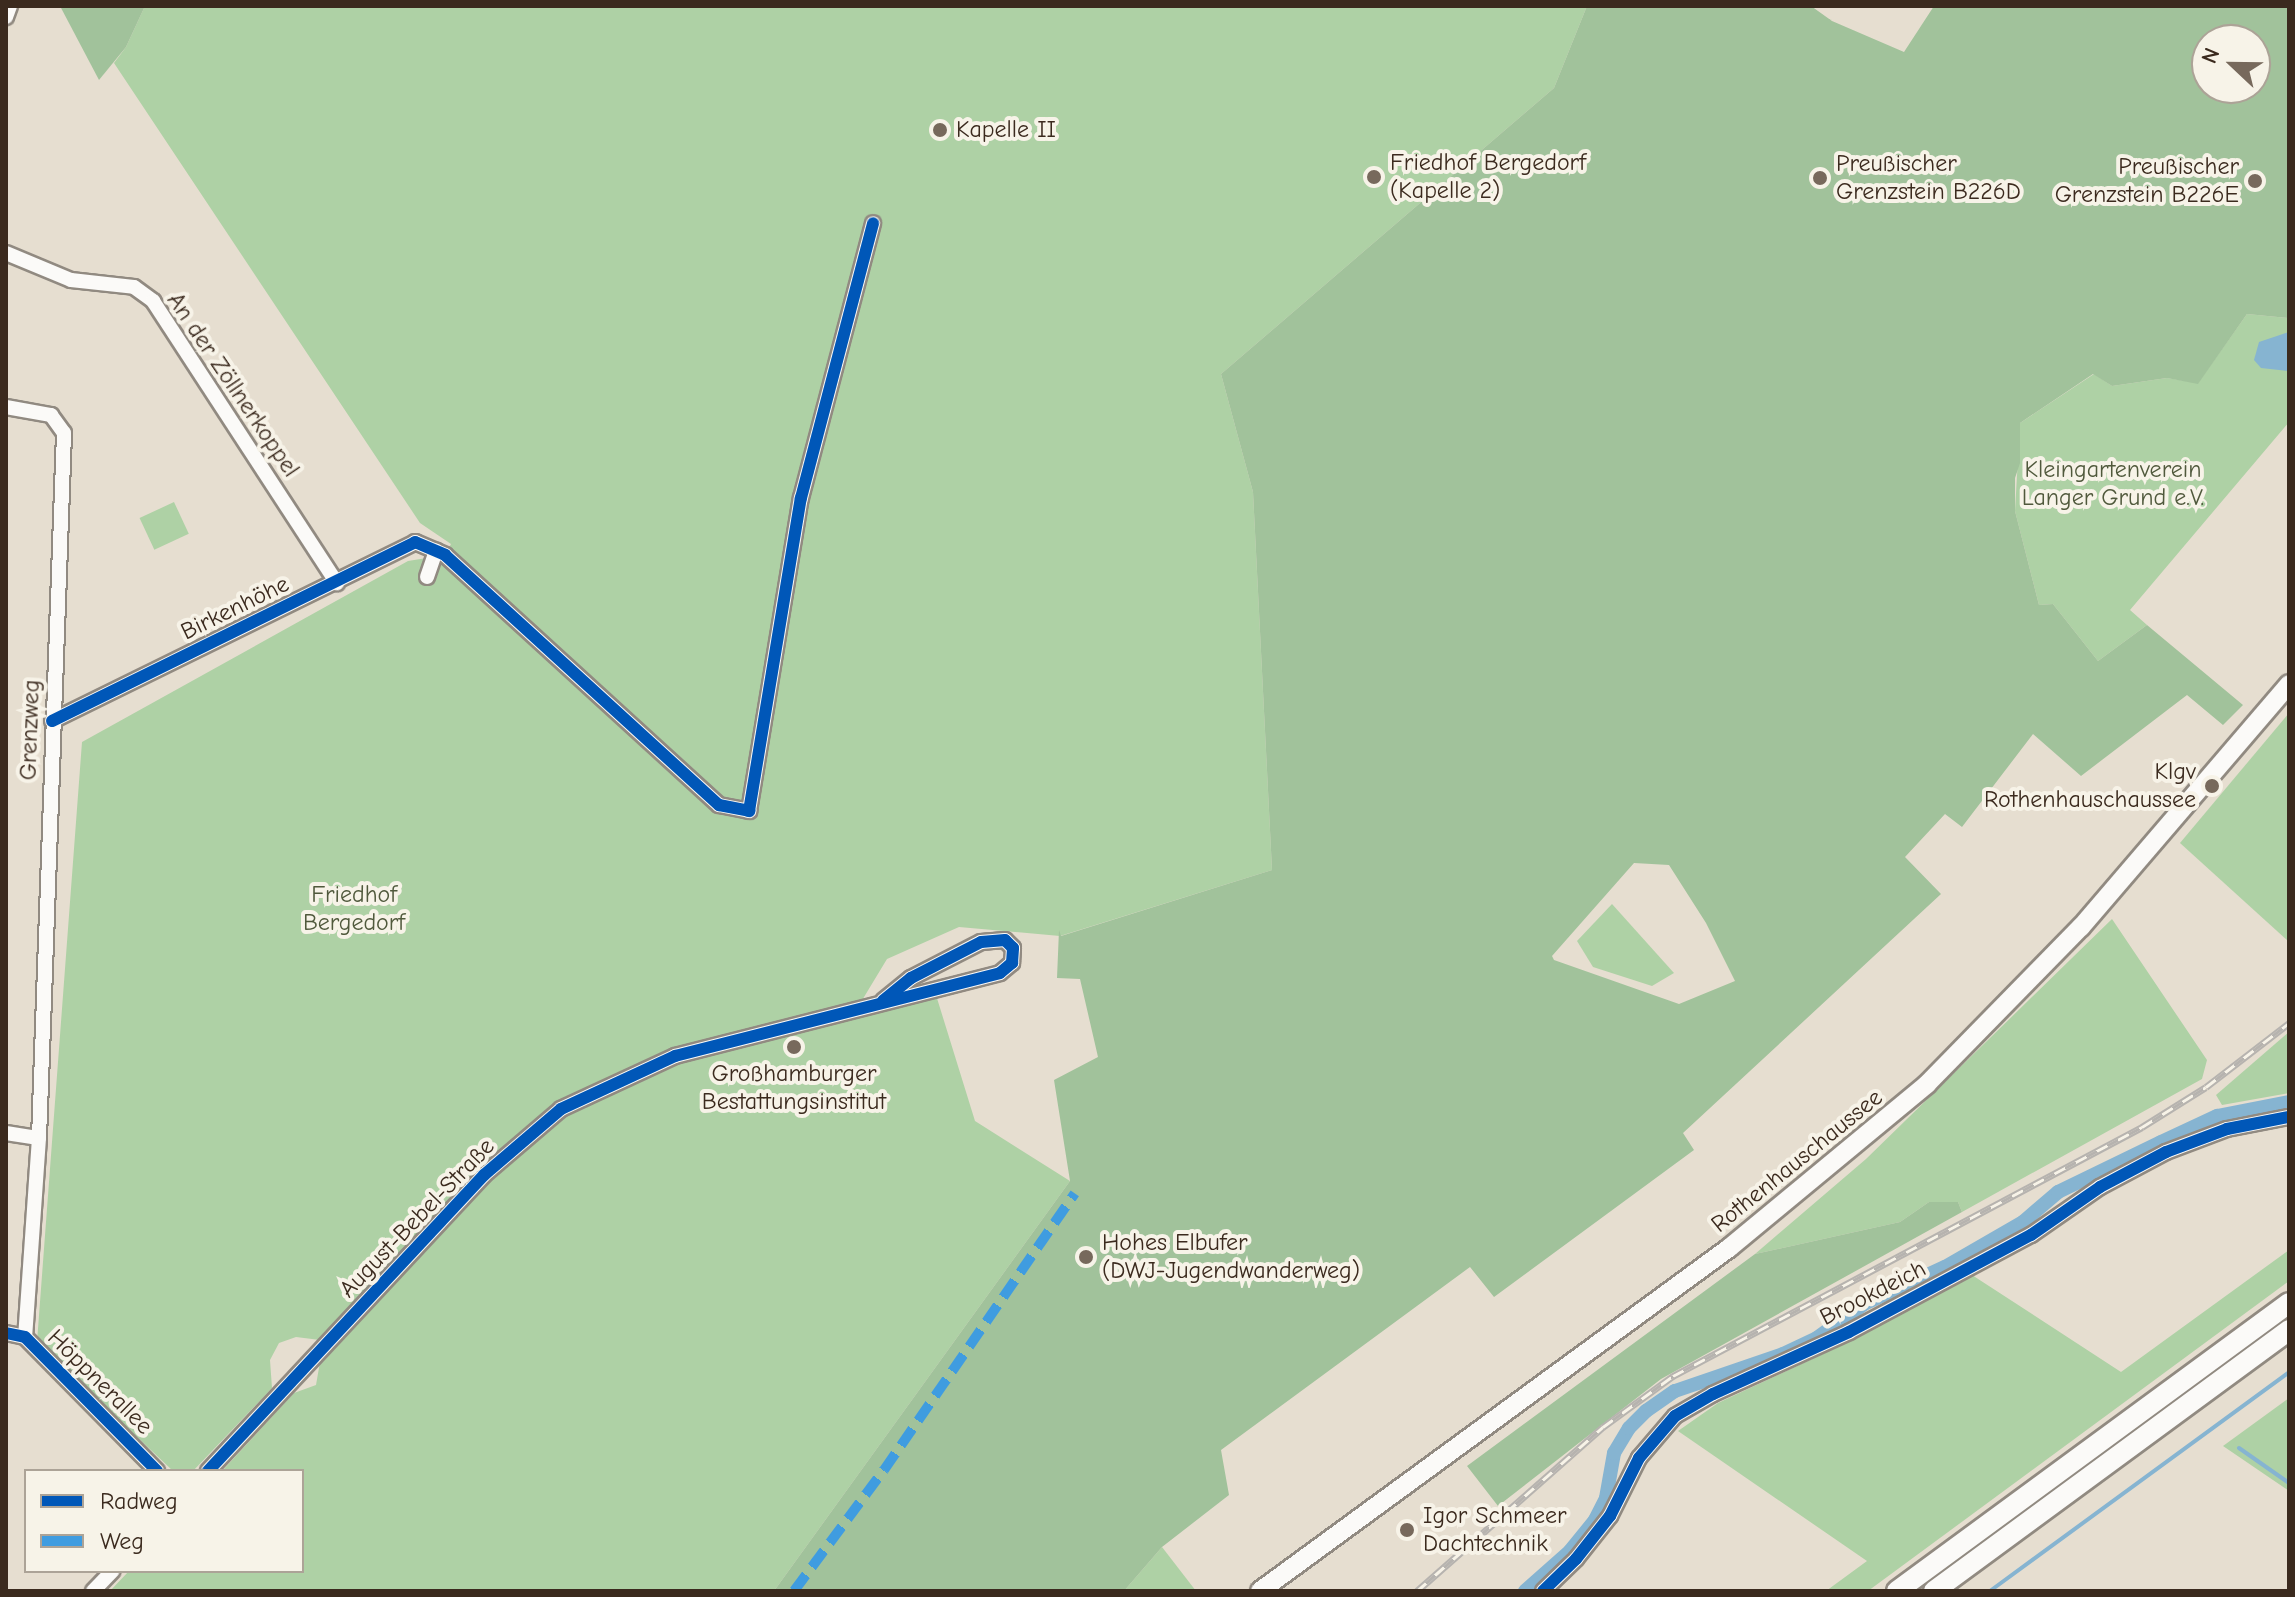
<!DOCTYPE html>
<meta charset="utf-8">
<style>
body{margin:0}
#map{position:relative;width:2295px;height:1597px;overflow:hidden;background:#e6ded0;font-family:"Comic Neue",sans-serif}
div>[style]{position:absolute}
.green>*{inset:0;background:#aed1a5;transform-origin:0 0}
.forest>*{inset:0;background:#a1c29b}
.water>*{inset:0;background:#86b4d1}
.stream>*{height:4px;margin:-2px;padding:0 2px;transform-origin:2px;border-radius:2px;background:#86b4d1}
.canal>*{height:14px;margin:-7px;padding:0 7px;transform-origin:7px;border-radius:7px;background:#86b4d1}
.roads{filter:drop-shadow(2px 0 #918a81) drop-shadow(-2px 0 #918a81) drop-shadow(0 2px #918a81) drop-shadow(0 -2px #918a81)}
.minor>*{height:14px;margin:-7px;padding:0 7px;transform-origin:7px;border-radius:7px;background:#fbfaf8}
.major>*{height:18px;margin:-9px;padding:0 9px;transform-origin:9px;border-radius:9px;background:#fbfaf8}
.highway>*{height:20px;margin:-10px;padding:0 10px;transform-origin:10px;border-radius:10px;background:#fbfaf8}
.rail>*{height:7px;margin-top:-3.5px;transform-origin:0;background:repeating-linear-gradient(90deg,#f7f3e8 0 12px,#b6b3af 0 24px);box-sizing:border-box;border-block:2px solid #b6b3af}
.quiet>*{height:10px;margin-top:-5px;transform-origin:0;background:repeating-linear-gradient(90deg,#3f9ce0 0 20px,transparent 0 30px)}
.cycleway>*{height:12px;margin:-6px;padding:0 6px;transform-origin:6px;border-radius:6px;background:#0057b8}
.dots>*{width:22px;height:22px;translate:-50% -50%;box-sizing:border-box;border:4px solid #f7f3e8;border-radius:50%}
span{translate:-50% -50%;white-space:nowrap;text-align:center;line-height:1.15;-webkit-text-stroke:8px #f7f3e8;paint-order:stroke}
.poi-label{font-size:24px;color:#3b2a1e}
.left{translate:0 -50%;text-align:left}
.right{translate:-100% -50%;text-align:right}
.street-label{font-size:24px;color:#3b2a1e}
.park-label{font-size:24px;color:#50593c}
.frame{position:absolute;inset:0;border:8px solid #3b2a1e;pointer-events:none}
.legend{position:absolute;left:24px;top:1469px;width:280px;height:104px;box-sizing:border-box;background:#f7f3e8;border:2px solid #aca397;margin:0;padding:10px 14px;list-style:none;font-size:24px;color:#3b2a1e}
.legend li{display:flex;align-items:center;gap:16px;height:40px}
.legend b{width:40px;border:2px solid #aca397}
.north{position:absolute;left:2191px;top:24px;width:80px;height:80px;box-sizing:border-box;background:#f7f3e8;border:2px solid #aca397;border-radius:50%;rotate:292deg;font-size:22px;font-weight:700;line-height:32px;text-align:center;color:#3b2a1e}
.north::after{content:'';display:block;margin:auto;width:28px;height:36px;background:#77695c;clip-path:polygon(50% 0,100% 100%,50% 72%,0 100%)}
</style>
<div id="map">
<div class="green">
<div style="clip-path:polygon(145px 6px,1587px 6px,1554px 88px,1221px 374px,1253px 492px,1272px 870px,1060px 936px,959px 927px,887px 959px,861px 1002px,678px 1048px,555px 1103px,480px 1167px,320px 1340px,296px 1337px,279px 1343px,270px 1360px,272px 1388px,193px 1471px,173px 1471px,37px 1342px,82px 742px,408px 561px,433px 557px,442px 561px,451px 544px,420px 523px,114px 63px,126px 47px)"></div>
<div style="clip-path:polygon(2247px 314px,2289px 318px,2289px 422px,2130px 610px,2147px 625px,2098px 661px,2053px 604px,2039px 605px,2015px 511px,2020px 423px,2094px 374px,2112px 386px,2167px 378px,2198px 383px)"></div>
<div style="left:174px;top:502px;width:35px;height:38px;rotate:65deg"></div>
<div style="clip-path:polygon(2289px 713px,2289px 942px,2180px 843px)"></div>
<div style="clip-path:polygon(1612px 904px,1674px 973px,1652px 986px,1593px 967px,1577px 941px)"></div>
<div style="clip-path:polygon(2112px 919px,2207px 1060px,2202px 1079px,1962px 1212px,1958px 1202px,1929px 1202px,1900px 1222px,1755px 1254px,1866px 1159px)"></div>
<div style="clip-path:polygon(936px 995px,975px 1121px,1070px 1181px,774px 1591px,110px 1591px,129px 1571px,302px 1571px,302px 1471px,222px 1471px,294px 1393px,316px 1385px,320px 1362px,489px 1180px,565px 1115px,681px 1061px)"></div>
<div style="clip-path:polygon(2289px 1032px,2289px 1093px,2222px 1105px,2216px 1095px)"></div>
<div style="clip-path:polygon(2289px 1250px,2289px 1281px,1868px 1591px,1826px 1591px,1867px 1561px,1678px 1431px,1718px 1403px,1853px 1340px,1972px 1275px,2121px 1372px)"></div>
<div style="clip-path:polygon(2289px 1398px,2289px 1491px,2223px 1446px)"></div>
<div style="clip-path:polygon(1162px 1547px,1196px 1591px,1124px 1591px)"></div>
</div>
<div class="forest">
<div style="clip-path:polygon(60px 6px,145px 6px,126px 47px,99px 80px)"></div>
<div style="clip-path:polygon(evenodd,1587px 6px,1811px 6px,1832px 21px,1904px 52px,1934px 6px,2289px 6px,2289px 318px,2247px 314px,2198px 384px,2167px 378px,2112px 386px,2093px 374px,2020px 423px,2020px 463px,2015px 478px,2015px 511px,2039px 605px,2053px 604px,2098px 661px,2147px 625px,2243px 705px,2223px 725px,2187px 695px,2081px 776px,2033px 734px,1962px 827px,1945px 814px,1905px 857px,1941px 894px,1683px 1133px,1694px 1150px,1494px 1297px,1470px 1267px,1221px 1450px,1229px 1495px,1162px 1547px,1124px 1591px,774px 1591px,1070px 1181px,1054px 1080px,1098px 1057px,1080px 979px,1057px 978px,1059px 930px,1061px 936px,1272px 870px,1253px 492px,1221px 374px,1554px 88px,1587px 6px,2207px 40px,2255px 40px,2255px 88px,2207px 88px,2207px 40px,1587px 6px,1634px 863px,1669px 865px,1706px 923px,1735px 981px,1679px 1004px,1554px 960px,1552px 956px,1634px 863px)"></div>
<div style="clip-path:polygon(1929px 1202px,1958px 1202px,1962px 1212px,1661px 1379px,1498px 1506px,1467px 1466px,1755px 1254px,1900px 1222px)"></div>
</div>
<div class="water">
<div style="clip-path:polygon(2289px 332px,2289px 371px,2261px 368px,2254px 360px,2259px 342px)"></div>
</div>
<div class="stream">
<div style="left:2239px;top:1448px;width:61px;rotate:35deg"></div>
<div style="left:1990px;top:1591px;width:371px;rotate:-36.2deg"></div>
</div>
<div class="canal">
<div style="left:1525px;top:1591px;width:60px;rotate:-41.6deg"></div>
<div style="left:1570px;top:1551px;width:40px;rotate:-51deg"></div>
<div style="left:1595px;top:1520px;width:25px;rotate:-63deg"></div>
<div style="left:1606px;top:1498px;width:46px;rotate:-79.9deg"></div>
<div style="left:1614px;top:1453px;width:29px;rotate:-59deg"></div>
<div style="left:1629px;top:1428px;width:24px;rotate:-45deg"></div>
<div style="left:1646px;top:1411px;width:35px;rotate:-35deg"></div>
<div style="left:1675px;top:1391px;width:114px;rotate:-18.9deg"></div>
<div style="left:1783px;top:1354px;width:38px;rotate:-25deg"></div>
<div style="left:1817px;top:1338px;width:58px;rotate:-35.9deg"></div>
<div style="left:1864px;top:1304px;width:89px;rotate:-24.6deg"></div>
<div style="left:1945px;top:1267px;width:90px;rotate:-30deg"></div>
<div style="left:2023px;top:1222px;width:46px;rotate:-40.6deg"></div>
<div style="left:2058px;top:1192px;width:114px;rotate:-25.9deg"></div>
<div style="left:2161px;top:1142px;width:62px;rotate:-24.9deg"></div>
<div style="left:2217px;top:1116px;width:73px;rotate:-11deg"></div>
</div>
<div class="roads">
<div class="minor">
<div style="left:6px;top:17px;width:12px;rotate:-70deg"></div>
<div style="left:6px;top:253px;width:70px;rotate:22.6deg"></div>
<div style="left:71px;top:280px;width:63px;rotate:6.3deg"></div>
<div style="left:134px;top:287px;width:24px;rotate:36deg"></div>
<div style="left:153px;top:301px;width:337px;rotate:56.9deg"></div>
<div style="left:6px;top:407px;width:46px;rotate:10.1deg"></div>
<div style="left:51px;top:415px;width:22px;rotate:54deg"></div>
<div style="left:64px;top:433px;width:705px;rotate:92.03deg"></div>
<div style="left:39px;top:1138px;width:199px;rotate:94deg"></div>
<div style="left:427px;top:577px;width:28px;rotate:-71deg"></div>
<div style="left:52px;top:721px;width:405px;rotate:-26.2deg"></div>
<div style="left:415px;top:542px;width:33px;rotate:23deg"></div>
<div style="left:445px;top:555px;width:371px;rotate:42.4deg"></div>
<div style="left:719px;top:805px;width:31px;rotate:11deg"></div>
<div style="left:749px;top:811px;width:317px;rotate:-80.6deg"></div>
<div style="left:801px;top:498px;width:284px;rotate:-75.3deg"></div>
<div style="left:6px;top:1133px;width:33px;rotate:9deg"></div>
<div style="left:6px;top:1333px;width:19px;rotate:12deg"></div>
<div style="left:25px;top:1337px;width:188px;rotate:45.4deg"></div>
<div style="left:208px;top:1471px;width:405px;rotate:-47deg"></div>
<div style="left:484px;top:1175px;width:101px;rotate:-40.6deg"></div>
<div style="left:561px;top:1109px;width:126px;rotate:-24.9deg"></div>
<div style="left:675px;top:1056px;width:335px;rotate:-14.3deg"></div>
<div style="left:1000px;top:973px;width:16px;rotate:-40deg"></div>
<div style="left:1012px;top:963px;width:15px;rotate:-86deg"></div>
<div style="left:1013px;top:948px;width:11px;rotate:-135deg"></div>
<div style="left:1005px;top:940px;width:24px;rotate:175deg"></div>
<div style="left:981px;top:942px;width:79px;rotate:152.8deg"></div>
<div style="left:911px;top:978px;width:36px;rotate:141deg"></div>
<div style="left:93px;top:1591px;width:28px;rotate:-46deg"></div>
<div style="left:1543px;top:1591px;width:46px;rotate:-44.1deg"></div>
<div style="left:1576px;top:1559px;width:55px;rotate:-51.7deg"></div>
<div style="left:1610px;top:1516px;width:65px;rotate:-63.4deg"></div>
<div style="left:1639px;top:1458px;width:55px;rotate:-49.4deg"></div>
<div style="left:1675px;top:1416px;width:44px;rotate:-30.1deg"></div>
<div style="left:1713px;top:1394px;width:149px;rotate:-24.5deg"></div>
<div style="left:1849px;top:1332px;width:206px;rotate:-28.1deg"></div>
<div style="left:2031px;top:1235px;width:84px;rotate:-34.8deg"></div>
<div style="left:2100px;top:1187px;width:75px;rotate:-27.9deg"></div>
<div style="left:2166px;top:1152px;width:65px;rotate:-20.7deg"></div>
<div style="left:2227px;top:1129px;width:63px;rotate:-11deg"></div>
</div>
<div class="major">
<div style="left:1260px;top:1591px;width:581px;rotate:-36.18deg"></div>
<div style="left:1729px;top:1248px;width:257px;rotate:-39.6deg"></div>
<div style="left:1927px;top:1084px;width:220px;rotate:-45.6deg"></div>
<div style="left:2081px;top:927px;width:320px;rotate:-49.4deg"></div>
</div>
<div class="highway">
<div style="left:1897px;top:1591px;width:486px;rotate:-36.3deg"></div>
<div style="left:1934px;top:1591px;width:441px;rotate:-36.3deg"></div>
</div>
</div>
<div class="rail">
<div style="left:1417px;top:1591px;width:248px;rotate:-41.4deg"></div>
<div style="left:1603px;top:1427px;width:87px;rotate:-36.1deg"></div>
<div style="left:1673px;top:1376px;width:531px;rotate:-27.96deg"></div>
<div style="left:2142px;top:1127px;width:75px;rotate:-32deg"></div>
<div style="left:2206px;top:1087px;width:105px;rotate:-37.6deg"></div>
</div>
<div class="quiet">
<div style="left:794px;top:1591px;width:151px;rotate:-53.4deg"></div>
<div style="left:884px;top:1470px;width:336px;rotate:-55.4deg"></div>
</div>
<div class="cycleway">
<div style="left:52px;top:721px;width:405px;rotate:-26.2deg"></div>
<div style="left:415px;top:542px;width:33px;rotate:23deg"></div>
<div style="left:445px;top:555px;width:371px;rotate:42.4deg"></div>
<div style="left:719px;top:805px;width:31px;rotate:11deg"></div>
<div style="left:749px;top:811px;width:317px;rotate:-80.6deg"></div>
<div style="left:801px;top:498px;width:284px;rotate:-75.3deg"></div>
<div style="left:6px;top:1333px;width:19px;rotate:12deg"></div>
<div style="left:25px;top:1337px;width:188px;rotate:45.4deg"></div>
<div style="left:208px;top:1471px;width:405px;rotate:-47deg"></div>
<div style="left:484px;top:1175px;width:101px;rotate:-40.6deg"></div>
<div style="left:561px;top:1109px;width:126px;rotate:-24.9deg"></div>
<div style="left:675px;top:1056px;width:335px;rotate:-14.3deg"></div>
<div style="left:1000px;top:973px;width:16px;rotate:-40deg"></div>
<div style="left:1012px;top:963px;width:15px;rotate:-86deg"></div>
<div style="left:1013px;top:948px;width:11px;rotate:-135deg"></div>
<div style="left:1005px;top:940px;width:24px;rotate:175deg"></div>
<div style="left:981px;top:942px;width:79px;rotate:152.8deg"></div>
<div style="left:911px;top:978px;width:36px;rotate:141deg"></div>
<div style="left:1543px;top:1591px;width:46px;rotate:-44.1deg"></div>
<div style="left:1576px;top:1559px;width:55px;rotate:-51.7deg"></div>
<div style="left:1610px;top:1516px;width:65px;rotate:-63.4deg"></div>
<div style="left:1639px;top:1458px;width:55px;rotate:-49.4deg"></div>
<div style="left:1675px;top:1416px;width:44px;rotate:-30.1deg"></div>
<div style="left:1713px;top:1394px;width:149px;rotate:-24.5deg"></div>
<div style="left:1849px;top:1332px;width:206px;rotate:-28.1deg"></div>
<div style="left:2031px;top:1235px;width:84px;rotate:-34.8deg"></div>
<div style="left:2100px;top:1187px;width:75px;rotate:-27.9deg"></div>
<div style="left:2166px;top:1152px;width:65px;rotate:-20.7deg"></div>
<div style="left:2227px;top:1129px;width:63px;rotate:-11deg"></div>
</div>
<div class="dots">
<div style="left:940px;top:130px;background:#77695c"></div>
<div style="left:1374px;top:177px;background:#77695c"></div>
<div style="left:1820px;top:178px;background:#77695c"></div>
<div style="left:2255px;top:181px;background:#77695c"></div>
<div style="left:2212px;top:786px;background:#77695c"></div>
<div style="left:794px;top:1047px;background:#77695c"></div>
<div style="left:1086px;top:1257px;background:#77695c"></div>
<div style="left:1407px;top:1530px;background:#77695c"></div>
</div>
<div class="poi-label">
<span class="left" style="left:956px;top:130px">Kapelle II</span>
<span class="left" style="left:1390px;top:177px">Friedhof Bergedorf<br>(Kapelle 2)</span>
<span class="left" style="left:1836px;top:178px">Preußischer<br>Grenzstein B226D</span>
<span class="right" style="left:2239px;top:181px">Preußischer<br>Grenzstein B226E</span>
<span class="right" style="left:2196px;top:786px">Klgv<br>Rothenhauschaussee</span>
<span style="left:794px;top:1088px">Großhamburger<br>Bestattungsinstitut</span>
<span class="left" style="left:1102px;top:1257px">Hohes Elbufer<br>(DWJ-Jugendwanderweg)</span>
<span class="left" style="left:1423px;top:1530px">Igor Schmeer<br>Dachtechnik</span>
</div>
<div class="street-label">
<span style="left:233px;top:385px;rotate:56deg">An der Zöllnerkoppel</span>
<span style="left:235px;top:608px;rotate:-26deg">Birkenhöhe</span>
<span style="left:30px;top:730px;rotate:-88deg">Grenzweg</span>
<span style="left:1797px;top:1161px;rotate:-39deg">Rothenhauschaussee</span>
<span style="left:417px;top:1218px;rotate:-46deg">August-Bebel-Straße</span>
<span style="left:1873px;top:1293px;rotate:-27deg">Brookdeich</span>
<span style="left:100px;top:1382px;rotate:45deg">Höppnerallee</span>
</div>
<div class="park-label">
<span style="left:2113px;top:484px">Kleingartenverein<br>Langer Grund e.V.</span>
<span style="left:354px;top:909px">Friedhof<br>Bergedorf</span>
</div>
<div class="frame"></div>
<ul class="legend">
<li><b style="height:10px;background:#0057b8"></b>Radweg</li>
<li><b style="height:10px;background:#3f9ce0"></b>Weg</li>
</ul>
<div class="north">N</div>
</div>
